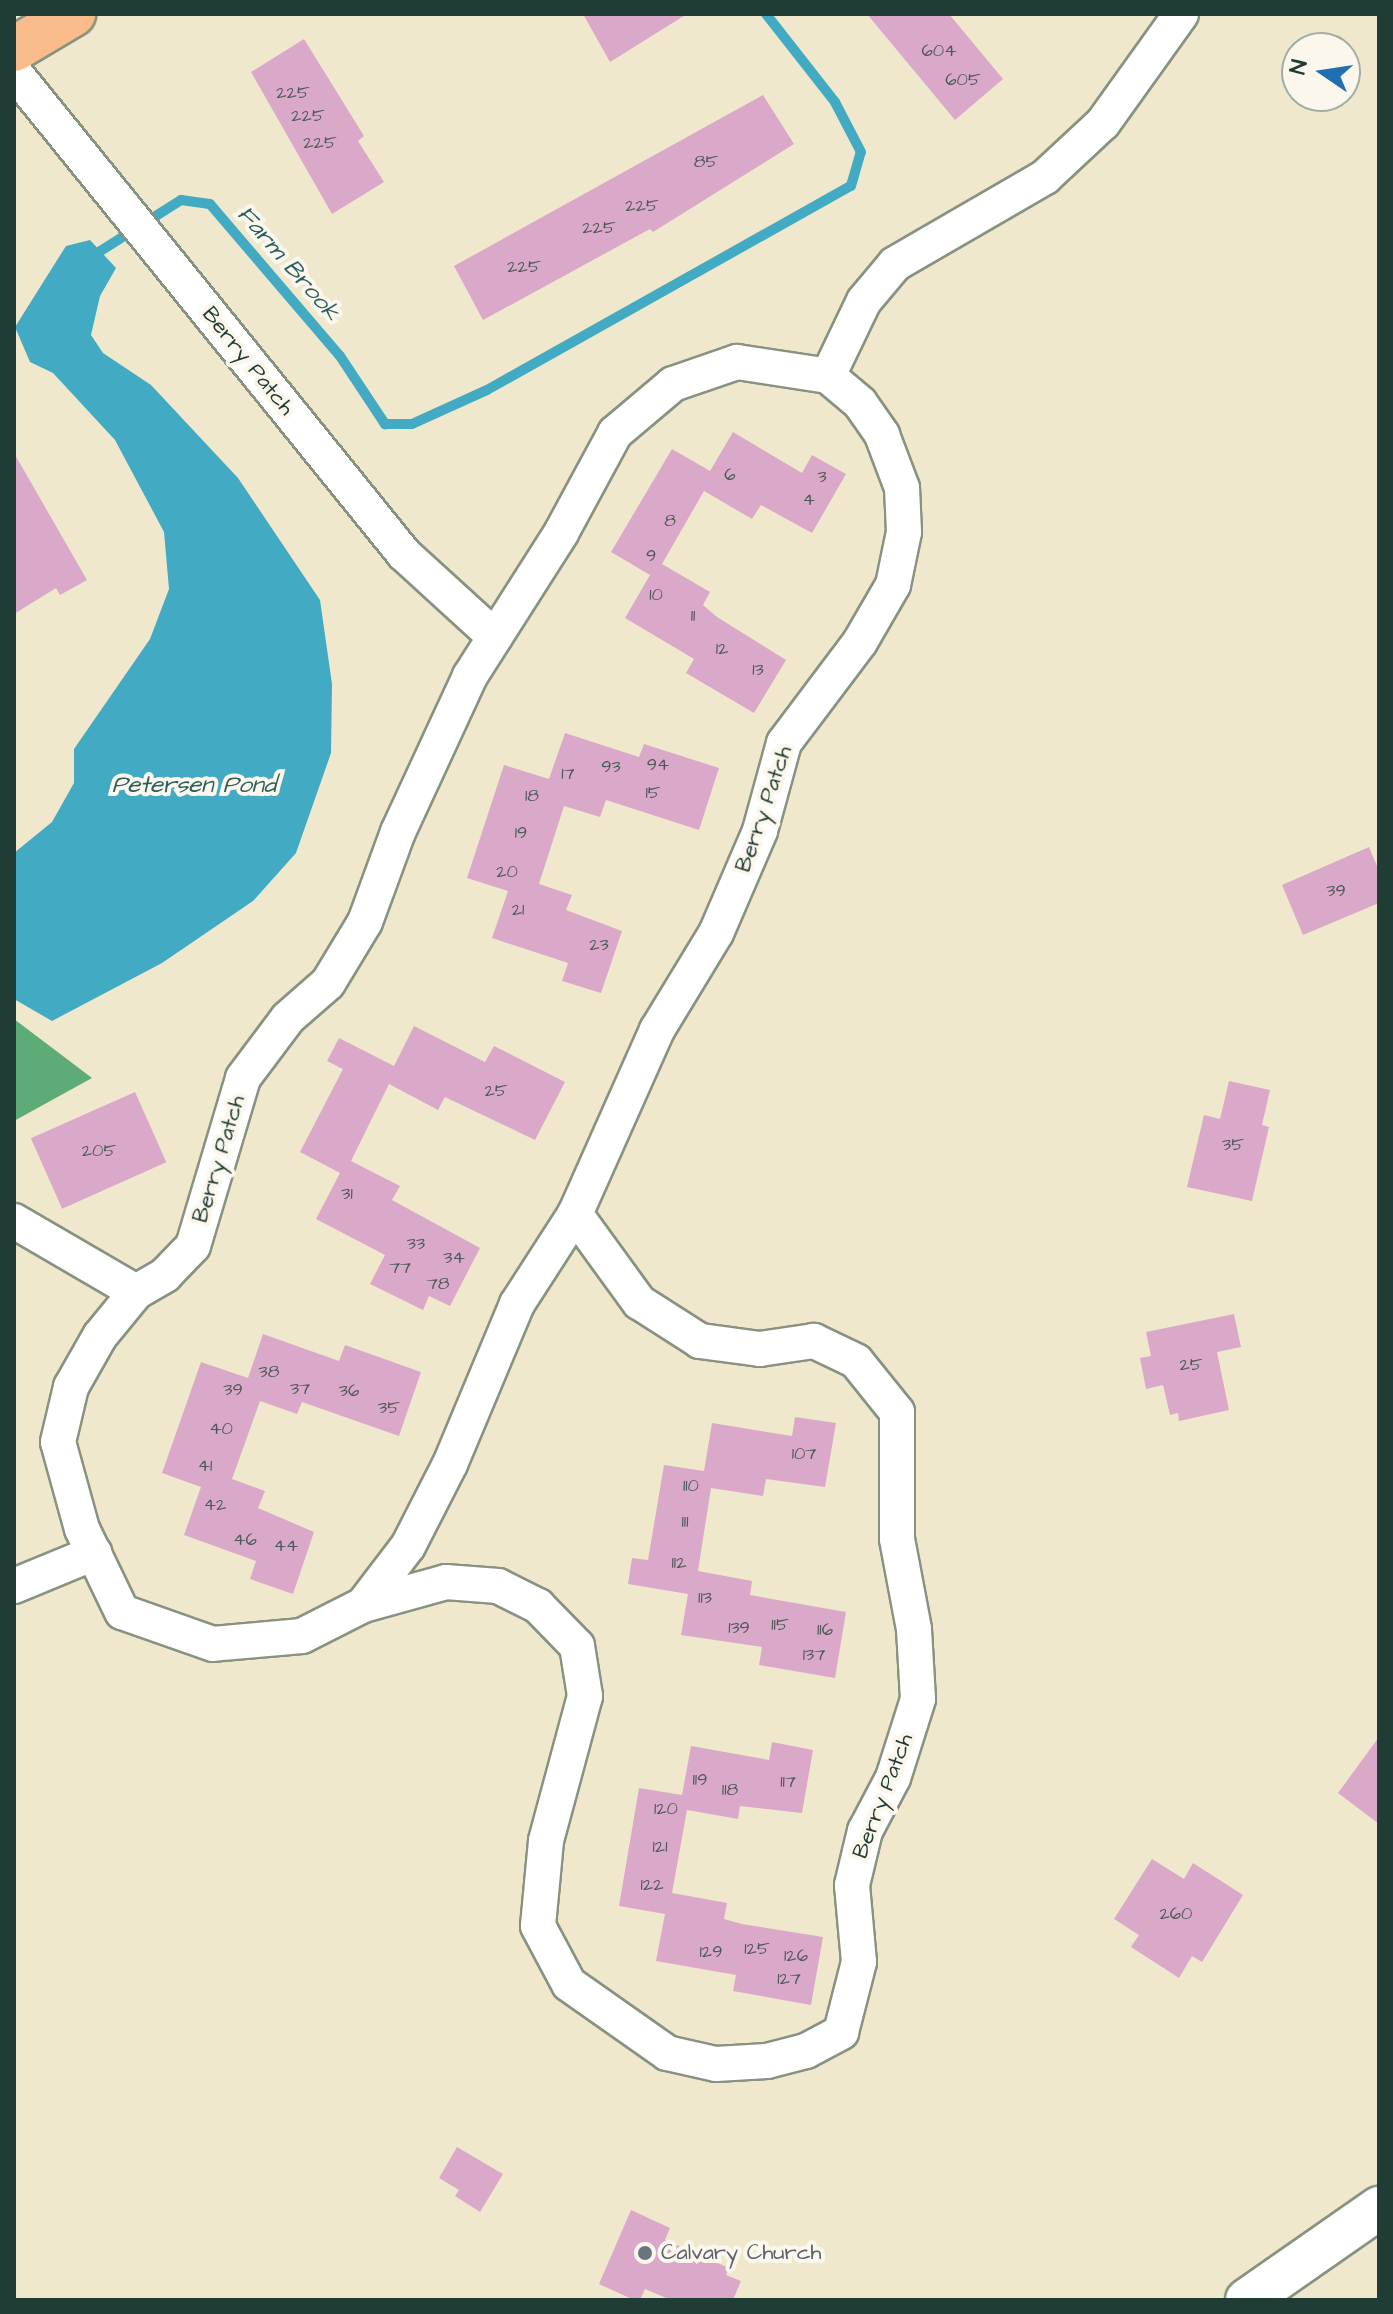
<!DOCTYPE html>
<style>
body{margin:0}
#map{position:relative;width:1393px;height:2314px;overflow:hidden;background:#f0e8cd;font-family:"Architects Daughter",sans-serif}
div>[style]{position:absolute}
.forest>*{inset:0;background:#5dac78}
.water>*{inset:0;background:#42aac2}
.stream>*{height:10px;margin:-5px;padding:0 5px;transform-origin:5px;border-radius:5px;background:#42aac2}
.building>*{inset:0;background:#daa9c9;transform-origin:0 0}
.roads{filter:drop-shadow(2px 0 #889280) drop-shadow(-2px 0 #889280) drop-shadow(0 2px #889280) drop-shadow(0 -2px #889280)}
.minor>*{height:34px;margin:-17px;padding:0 17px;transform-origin:17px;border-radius:17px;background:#fff}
.tertiary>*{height:42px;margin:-21px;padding:0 21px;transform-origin:21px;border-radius:21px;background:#fff}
.primary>*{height:44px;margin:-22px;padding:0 22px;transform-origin:22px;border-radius:22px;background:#fabb8b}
.dots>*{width:22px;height:22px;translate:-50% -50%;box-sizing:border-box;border:4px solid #fbf7ec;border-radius:50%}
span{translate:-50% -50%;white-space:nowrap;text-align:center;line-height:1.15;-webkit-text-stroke:8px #fbf7ec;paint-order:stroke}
.number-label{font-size:18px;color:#4e5859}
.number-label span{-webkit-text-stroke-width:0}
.street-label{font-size:22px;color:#1f3d34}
.worship-label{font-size:22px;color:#5b616d}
.left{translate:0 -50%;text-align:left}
.water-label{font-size:24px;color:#2a5e5f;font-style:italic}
.frame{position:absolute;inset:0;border:16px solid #1f3d34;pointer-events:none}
.north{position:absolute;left:1281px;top:32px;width:80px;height:80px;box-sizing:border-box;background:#fbf7ec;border:2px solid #a3ada2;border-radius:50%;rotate:283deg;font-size:22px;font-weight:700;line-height:32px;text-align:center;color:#1f3d34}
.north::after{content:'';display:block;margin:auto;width:28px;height:36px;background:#1f6fb2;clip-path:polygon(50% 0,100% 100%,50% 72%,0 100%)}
</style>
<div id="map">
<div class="forest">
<div style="clip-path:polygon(14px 1019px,92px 1078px,14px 1121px)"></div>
</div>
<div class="water">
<div style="clip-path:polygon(90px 240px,116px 268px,100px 296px,91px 335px,103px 353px,151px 385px,238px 478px,320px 600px,332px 684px,331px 753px,296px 853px,253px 901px,162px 963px,52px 1021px,14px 999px,14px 853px,52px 822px,74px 783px,74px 749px,150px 639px,169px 589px,164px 532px,115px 440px,53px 373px,30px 362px,15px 327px,66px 246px)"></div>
</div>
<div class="stream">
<div style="left:91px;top:257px;width:107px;rotate:-32.3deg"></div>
<div style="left:181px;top:200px;width:29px;rotate:8deg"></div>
<div style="left:210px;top:204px;width:200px;rotate:49.5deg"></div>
<div style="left:340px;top:356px;width:82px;rotate:56.5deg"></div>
<div style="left:385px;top:424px;width:27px"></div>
<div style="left:412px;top:424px;width:82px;rotate:-24.4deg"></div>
<div style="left:487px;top:390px;width:417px;rotate:-29.3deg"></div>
<div style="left:851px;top:186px;width:35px;rotate:-74deg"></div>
<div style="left:861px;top:152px;width:56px;rotate:-117.5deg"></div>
<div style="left:835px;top:102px;width:112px;rotate:-128.1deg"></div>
</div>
<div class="building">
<div style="clip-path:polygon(583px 14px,687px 14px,610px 62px)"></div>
<div style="clip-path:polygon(867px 14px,949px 14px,1003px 79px,955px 120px)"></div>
<div style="clip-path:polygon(304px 39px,364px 136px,358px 141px,384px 182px,332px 214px,251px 72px)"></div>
<div style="clip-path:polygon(763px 95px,794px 144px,653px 232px,650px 229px,483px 320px,454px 266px)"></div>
<div style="clip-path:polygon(733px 432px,802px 473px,812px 455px,846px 474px,812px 533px,761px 505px,752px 519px,704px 491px,662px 564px,710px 592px,703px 605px,717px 617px,786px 660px,754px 713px,686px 673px,694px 659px,625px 618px,650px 575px,611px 552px,672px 449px,710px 471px)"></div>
<div style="clip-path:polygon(14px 453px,87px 580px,60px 595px,56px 588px,14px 614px)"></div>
<div style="clip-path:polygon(565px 733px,639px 757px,644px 744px,719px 768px,699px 830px,606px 800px,600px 817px,564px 806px,539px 884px,572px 895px,566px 910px,622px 931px,601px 993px,562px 981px,568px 963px,492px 938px,508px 891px,467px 878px,504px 765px,549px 779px)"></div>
<div style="clip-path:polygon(1369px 847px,1379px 871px,1379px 903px,1303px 935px,1282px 885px)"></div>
<div style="clip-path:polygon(414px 1026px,485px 1062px,494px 1046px,565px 1082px,535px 1140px,445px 1097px,438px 1110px,389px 1084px,351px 1161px,400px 1186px,392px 1200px,480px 1248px,450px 1306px,429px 1296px,423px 1310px,370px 1284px,385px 1255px,316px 1219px,340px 1173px,300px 1152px,343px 1069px,327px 1061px,339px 1038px,394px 1066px)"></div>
<div style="clip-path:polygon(1229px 1081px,1270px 1090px,1262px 1125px,1269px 1127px,1252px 1201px,1187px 1187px,1204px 1115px,1220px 1119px)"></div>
<div style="left:135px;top:1092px;width:77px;height:114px;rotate:66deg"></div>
<div style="clip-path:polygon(1234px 1314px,1241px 1347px,1217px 1352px,1229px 1410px,1179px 1421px,1178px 1413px,1170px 1415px,1163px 1385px,1146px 1389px,1140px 1358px,1151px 1356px,1146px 1332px)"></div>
<div style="clip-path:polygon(263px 1334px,339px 1361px,345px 1345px,421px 1372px,399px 1436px,302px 1402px,297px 1414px,260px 1401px,232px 1479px,265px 1491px,258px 1508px,314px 1532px,293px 1594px,250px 1579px,256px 1561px,184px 1535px,201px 1487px,162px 1473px,201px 1362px,248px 1378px)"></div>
<div style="clip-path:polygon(795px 1417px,836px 1423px,825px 1487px,766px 1479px,763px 1496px,711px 1488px,698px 1571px,752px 1581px,750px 1595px,846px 1612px,835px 1678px,759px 1665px,762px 1647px,681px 1635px,688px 1594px,628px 1584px,632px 1558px,648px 1560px,664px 1465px,704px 1471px,712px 1423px,792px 1436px)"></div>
<div style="clip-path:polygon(1379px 1737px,1379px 1824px,1338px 1793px)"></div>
<div style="clip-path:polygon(772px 1742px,813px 1750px,802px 1813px,740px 1806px,738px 1819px,687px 1810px,672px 1893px,727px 1903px,724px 1919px,742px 1924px,823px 1937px,811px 2005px,733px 1991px,736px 1975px,656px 1961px,665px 1914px,619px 1906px,639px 1788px,682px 1795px,691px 1746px,769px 1760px)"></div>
<div style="clip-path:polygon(1152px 1859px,1184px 1879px,1193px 1863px,1243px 1895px,1202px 1962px,1192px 1956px,1179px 1978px,1131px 1947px,1139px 1935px,1114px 1919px)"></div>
<div style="clip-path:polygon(457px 2147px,503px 2174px,480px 2212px,455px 2196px,459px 2190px,439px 2178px)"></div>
<div style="clip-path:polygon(631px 2210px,670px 2228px,665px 2240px,729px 2268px,726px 2275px,741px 2281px,733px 2300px,671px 2300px,645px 2289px,640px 2300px,634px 2300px,599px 2284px)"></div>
</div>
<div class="roads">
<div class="minor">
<div style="left:14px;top:72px;width:620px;rotate:51.02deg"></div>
<div style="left:404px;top:554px;width:123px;rotate:42.4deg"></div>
<div style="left:737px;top:362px;width:92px;rotate:8.7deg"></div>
<div style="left:828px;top:376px;width:42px;rotate:40.2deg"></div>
<div style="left:860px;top:403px;width:39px;rotate:55deg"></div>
<div style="left:882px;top:435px;width:57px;rotate:69.3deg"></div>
<div style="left:902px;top:488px;width:44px;rotate:87.4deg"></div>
<div style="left:904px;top:532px;width:54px;rotate:101.7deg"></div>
<div style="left:893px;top:585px;width:66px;rotate:120.1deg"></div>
<div style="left:860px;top:642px;width:126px;rotate:127deg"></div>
<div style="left:784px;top:743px;width:91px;rotate:105.3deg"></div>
<div style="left:760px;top:831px;width:111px;rotate:113.3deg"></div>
<div style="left:716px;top:933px;width:114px;rotate:121.3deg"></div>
<div style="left:657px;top:1030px;width:201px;rotate:114deg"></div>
<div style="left:575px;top:1214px;width:107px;rotate:122.8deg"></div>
<div style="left:517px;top:1304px;width:173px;rotate:112.7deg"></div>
<div style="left:450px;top:1464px;width:92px;rotate:117.1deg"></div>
<div style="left:408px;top:1546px;width:74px;rotate:127.3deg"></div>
<div style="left:363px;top:1605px;width:68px;rotate:153.1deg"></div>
<div style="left:302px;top:1636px;width:89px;rotate:174.9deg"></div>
<div style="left:213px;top:1644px;width:96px;rotate:-160.6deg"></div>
<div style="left:122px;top:1612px;width:92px;rotate:-115.7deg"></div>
<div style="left:82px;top:1529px;width:90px;rotate:-105.4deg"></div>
<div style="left:58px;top:1442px;width:57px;rotate:-76.7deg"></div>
<div style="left:71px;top:1387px;width:59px;rotate:-60.4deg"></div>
<div style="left:100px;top:1336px;width:57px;rotate:-50.7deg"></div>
<div style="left:136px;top:1292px;width:34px;rotate:-30deg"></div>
<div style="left:165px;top:1275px;width:40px;rotate:-46deg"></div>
<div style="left:193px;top:1246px;width:175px;rotate:-73.4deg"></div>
<div style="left:243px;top:1078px;width:75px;rotate:-53.1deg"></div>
<div style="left:288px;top:1018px;width:53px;rotate:-41.2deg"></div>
<div style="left:328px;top:983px;width:71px;rotate:-58.8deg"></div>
<div style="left:365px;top:922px;width:96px;rotate:-69.9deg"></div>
<div style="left:398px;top:832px;width:172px;rotate:-65.2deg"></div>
<div style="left:470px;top:676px;width:169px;rotate:-57.5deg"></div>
<div style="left:561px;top:533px;width:114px;rotate:-61.6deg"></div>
<div style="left:615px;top:433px;width:76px;rotate:-40.2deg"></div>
<div style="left:673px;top:384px;width:68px;rotate:-19deg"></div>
<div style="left:828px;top:376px;width:83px;rotate:-64.4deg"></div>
<div style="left:864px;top:301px;width:48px;rotate:-50deg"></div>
<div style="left:895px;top:264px;width:173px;rotate:-30.1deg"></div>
<div style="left:1045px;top:177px;width:79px;rotate:-43deg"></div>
<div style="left:1103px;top:123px;width:134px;rotate:-54.4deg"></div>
<div style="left:14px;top:1221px;width:141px;rotate:30.2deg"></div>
<div style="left:14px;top:1586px;width:87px;rotate:-22.4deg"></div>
<div style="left:363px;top:1605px;width:86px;rotate:-15.5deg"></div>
<div style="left:446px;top:1582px;width:52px;rotate:4.4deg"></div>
<div style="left:498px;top:1586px;width:45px;rotate:26.6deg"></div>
<div style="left:538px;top:1606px;width:56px;rotate:45.7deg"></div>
<div style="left:577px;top:1646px;width:51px;rotate:80.9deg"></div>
<div style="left:585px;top:1696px;width:150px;rotate:105.1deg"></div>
<div style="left:546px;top:1841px;width:85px;rotate:95.4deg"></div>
<div style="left:538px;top:1926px;width:66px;rotate:61.9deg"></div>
<div style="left:569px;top:1984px;width:120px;rotate:35.1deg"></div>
<div style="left:667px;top:2053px;width:50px;rotate:12.7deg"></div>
<div style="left:716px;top:2064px;width:51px;rotate:-3.4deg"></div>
<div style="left:767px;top:2061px;width:40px;rotate:-14.4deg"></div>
<div style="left:806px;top:2051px;width:40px;rotate:-28deg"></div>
<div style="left:841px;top:2032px;width:72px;rotate:-75.6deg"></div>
<div style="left:859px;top:1962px;width:77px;rotate:-95.2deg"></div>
<div style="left:852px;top:1885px;width:56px;rotate:-76.5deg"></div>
<div style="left:865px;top:1831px;width:60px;rotate:-62.2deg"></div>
<div style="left:893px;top:1778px;width:83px;rotate:-72.4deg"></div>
<div style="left:918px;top:1699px;width:70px;rotate:-93.3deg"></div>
<div style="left:914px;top:1629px;width:92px;rotate:-100.7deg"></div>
<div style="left:897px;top:1539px;width:127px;rotate:-90deg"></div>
<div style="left:897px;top:1412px;width:65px;rotate:-128.8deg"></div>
<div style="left:856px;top:1361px;width:47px;rotate:-154.5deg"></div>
<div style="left:814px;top:1341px;width:55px;rotate:171.6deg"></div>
<div style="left:760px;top:1349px;width:61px;rotate:-172.4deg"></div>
<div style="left:700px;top:1341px;width:72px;rotate:-147.4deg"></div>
<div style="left:639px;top:1302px;width:109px;rotate:-126deg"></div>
</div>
<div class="tertiary">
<div style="left:1247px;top:2300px;width:161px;rotate:-34.9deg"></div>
</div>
<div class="primary">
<div style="left:14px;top:49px;width:69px;rotate:-30.7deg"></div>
</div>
</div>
<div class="dots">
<div style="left:645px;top:2253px;background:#6b7280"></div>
</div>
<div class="number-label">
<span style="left:939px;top:51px">604</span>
<span style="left:963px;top:80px">605</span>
<span style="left:293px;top:93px">225</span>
<span style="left:308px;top:116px">225</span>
<span style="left:320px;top:143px">225</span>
<span style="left:706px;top:162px">85</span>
<span style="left:642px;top:206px">225</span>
<span style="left:599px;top:228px">225</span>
<span style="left:524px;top:267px">225</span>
<span style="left:730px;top:475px">6</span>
<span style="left:822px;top:477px">3</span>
<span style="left:809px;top:500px">4</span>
<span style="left:670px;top:521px">8</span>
<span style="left:651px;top:556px">9</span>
<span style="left:656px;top:595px">10</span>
<span style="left:693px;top:616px">11</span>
<span style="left:722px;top:649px">12</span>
<span style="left:758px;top:670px">13</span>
<span style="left:658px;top:765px">94</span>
<span style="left:611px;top:767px">93</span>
<span style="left:568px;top:774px">17</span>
<span style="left:653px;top:793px">15</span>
<span style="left:532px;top:796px">18</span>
<span style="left:521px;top:833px">19</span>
<span style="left:507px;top:872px">20</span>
<span style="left:1336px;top:891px">39</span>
<span style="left:518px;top:910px">21</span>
<span style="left:599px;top:945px">23</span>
<span style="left:496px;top:1091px">25</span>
<span style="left:1233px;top:1145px">35</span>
<span style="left:99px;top:1151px">205</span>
<span style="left:347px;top:1194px">31</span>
<span style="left:416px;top:1244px">33</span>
<span style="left:454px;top:1258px">34</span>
<span style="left:400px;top:1268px">77</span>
<span style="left:438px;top:1284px">78</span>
<span style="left:1191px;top:1365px">25</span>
<span style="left:269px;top:1372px">38</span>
<span style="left:300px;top:1389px">37</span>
<span style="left:233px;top:1390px">39</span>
<span style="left:349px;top:1391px">36</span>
<span style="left:389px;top:1408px">35</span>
<span style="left:221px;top:1429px">40</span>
<span style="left:804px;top:1454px">107</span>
<span style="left:205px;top:1466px">41</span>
<span style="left:691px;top:1486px">110</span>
<span style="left:215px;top:1505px">42</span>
<span style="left:685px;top:1522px">111</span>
<span style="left:245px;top:1540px">46</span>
<span style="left:286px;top:1546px">44</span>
<span style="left:679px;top:1563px">112</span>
<span style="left:705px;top:1598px">113</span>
<span style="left:780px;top:1625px">115</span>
<span style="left:739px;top:1628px">139</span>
<span style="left:825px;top:1630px">116</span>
<span style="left:814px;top:1655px">137</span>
<span style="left:700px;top:1780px">119</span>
<span style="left:788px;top:1782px">117</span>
<span style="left:730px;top:1790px">118</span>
<span style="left:666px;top:1809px">120</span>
<span style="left:660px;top:1847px">121</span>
<span style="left:652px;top:1885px">122</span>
<span style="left:1176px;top:1914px">260</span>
<span style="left:757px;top:1949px">125</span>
<span style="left:711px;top:1952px">129</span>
<span style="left:796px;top:1956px">126</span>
<span style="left:789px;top:1979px">127</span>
</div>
<div class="street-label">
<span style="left:248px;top:361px;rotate:51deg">Berry Patch</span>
<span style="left:764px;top:809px;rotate:-71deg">Berry Patch</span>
<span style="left:219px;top:1159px;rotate:-73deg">Berry Patch</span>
<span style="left:883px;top:1796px;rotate:-69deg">Berry Patch</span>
</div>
<div class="worship-label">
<span class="left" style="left:661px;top:2253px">Calvary Church</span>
</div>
<div class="water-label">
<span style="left:288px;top:264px;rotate:49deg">Farm Brook</span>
<span style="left:194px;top:786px">Petersen Pond</span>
</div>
<div class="frame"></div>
<div class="north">N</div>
</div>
